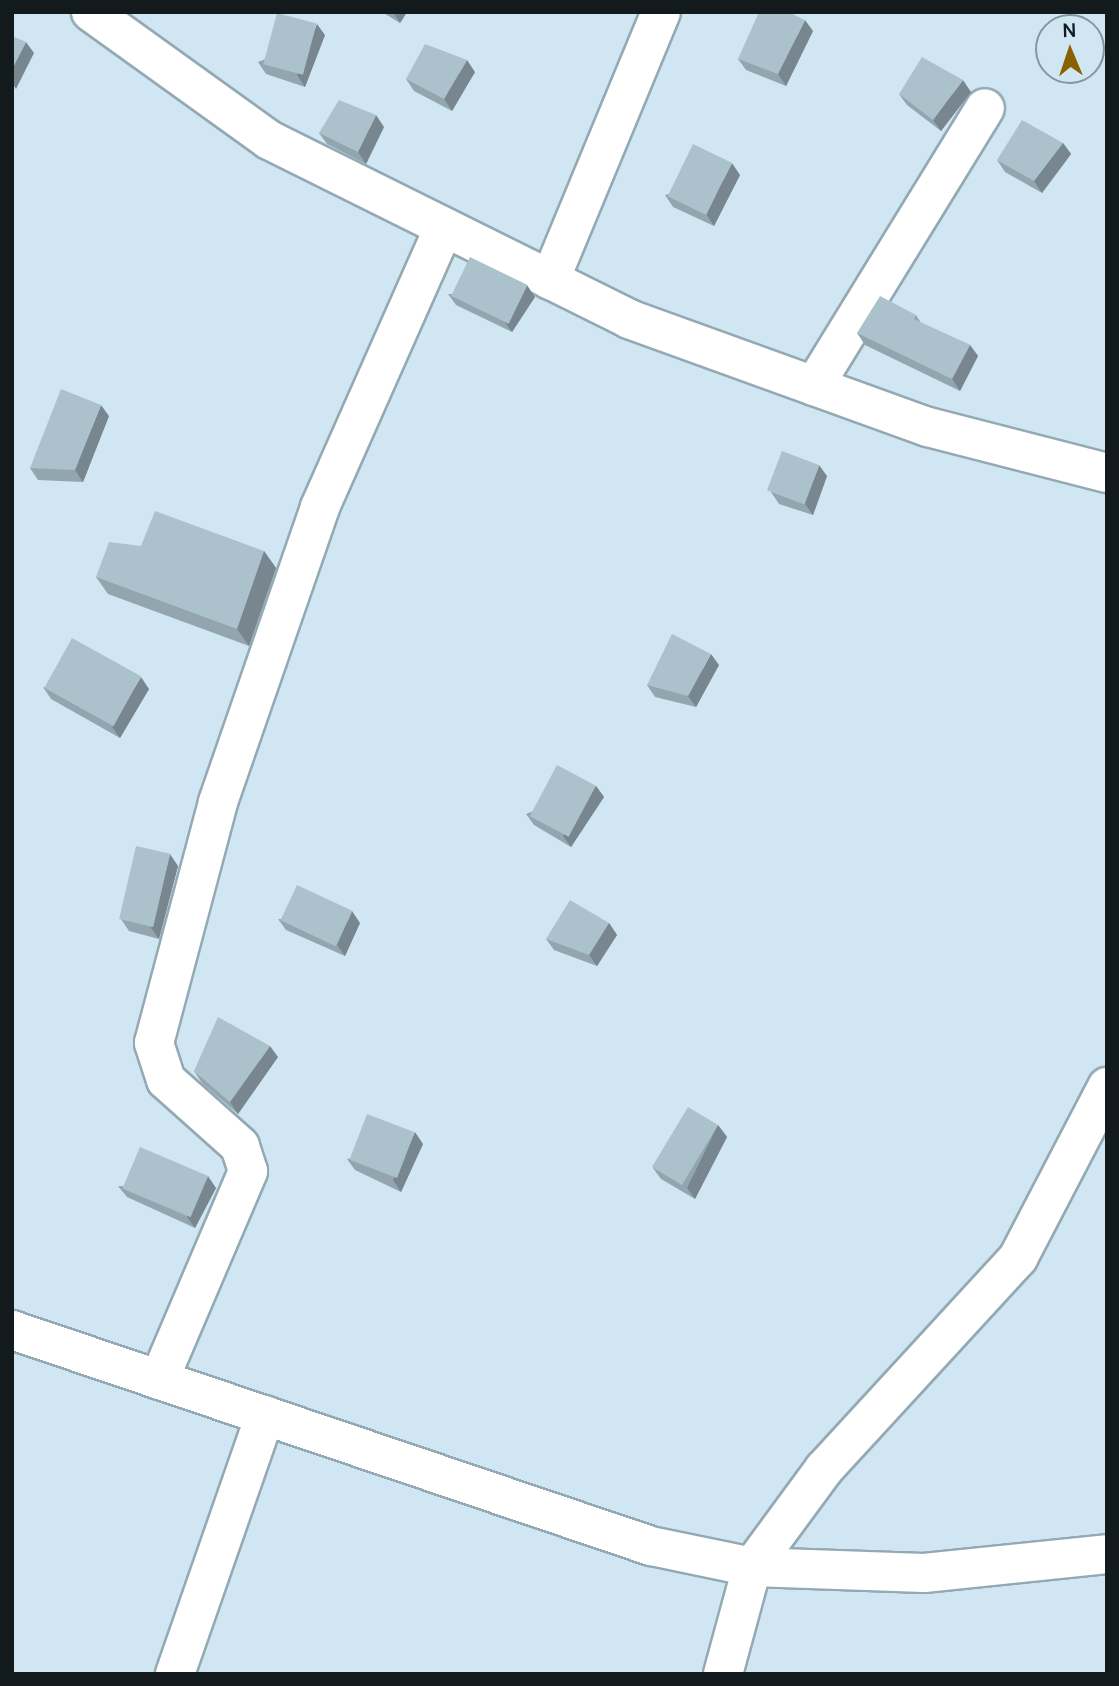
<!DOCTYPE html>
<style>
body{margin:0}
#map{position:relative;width:1119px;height:1686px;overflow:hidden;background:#d0e7f3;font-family:Manrope,sans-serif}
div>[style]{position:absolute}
.roads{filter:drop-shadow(2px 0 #93a9b4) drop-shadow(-2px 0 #93a9b4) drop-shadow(0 2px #93a9b4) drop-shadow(0 -2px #93a9b4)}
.minor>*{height:38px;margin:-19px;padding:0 19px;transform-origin:19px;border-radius:19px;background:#fff}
.wall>*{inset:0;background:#93a6af}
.shaded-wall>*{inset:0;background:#78878f}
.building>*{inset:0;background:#abc1cc;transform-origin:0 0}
span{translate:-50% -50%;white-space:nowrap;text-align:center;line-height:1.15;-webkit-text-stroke:6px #d0e7f3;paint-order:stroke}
.frame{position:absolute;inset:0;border:14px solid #121a1e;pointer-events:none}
.north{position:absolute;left:1035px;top:14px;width:70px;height:70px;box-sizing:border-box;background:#d0e7f3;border:2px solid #84959e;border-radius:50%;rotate:358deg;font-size:19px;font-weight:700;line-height:28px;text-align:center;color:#121a1e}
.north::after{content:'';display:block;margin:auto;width:24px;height:32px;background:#896100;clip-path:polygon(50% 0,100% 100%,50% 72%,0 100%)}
</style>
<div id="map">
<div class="roads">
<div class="minor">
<div style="left:91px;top:12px;width:219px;rotate:35.7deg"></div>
<div style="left:269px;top:140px;width:402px;rotate:26.4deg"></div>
<div style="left:629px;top:319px;width:318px;rotate:19.9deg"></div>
<div style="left:928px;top:427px;width:185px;rotate:14.4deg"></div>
<div style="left:550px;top:280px;width:290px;rotate:-67.5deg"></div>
<div style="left:814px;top:386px;width:326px;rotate:-58.4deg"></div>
<div style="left:12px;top:1330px;width:675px;rotate:18.68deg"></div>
<div style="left:651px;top:1546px;width:103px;rotate:11.7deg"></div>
<div style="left:752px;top:1567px;width:172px;rotate:2deg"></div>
<div style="left:924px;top:1573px;width:184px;rotate:-5.9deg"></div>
<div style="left:159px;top:1380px;width:227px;rotate:-66.9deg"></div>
<div style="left:248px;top:1171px;width:26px;rotate:-108deg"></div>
<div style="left:240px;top:1146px;width:99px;rotate:-138.3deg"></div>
<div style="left:166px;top:1080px;width:39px;rotate:-108deg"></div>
<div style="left:154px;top:1043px;width:249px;rotate:-75.1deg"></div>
<div style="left:218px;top:802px;width:312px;rotate:-70.9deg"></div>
<div style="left:320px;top:507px;width:306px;rotate:-66.1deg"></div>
<div style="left:175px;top:1674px;width:274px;rotate:-70.8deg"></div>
<div style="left:723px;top:1674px;width:111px;rotate:-74.8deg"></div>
<div style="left:752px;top:1567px;width:122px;rotate:-53.7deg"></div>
<div style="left:824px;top:1469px;width:287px;rotate:-47.4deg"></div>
<div style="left:1018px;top:1258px;width:193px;rotate:-62.5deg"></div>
</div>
</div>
<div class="wall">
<div style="clip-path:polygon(382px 12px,407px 12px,400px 23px)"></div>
<div style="clip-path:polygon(813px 31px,786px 86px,746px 70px,738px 59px)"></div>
<div style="clip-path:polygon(325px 35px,305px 87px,266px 74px,258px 62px)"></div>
<div style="clip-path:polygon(475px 72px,452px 111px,414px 91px,406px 79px)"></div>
<div style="clip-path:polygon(971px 92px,941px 131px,907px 105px,899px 94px)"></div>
<div style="clip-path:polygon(384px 127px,366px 164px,327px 144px,319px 133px)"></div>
<div style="clip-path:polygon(1063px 143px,1071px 154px,1042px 193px,1005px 172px,997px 160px)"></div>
<div style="clip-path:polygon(740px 175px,714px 226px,673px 207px,665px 195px)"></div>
<div style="clip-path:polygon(448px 294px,535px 297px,512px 332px,456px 305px)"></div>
<div style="clip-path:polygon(916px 315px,921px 323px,970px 345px,978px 356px,960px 391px,865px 345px,857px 333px)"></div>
<div style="clip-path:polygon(109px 416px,83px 482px,38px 480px,30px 468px)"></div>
<div style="clip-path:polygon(827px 476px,813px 515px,779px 504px,771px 492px)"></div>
<div style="clip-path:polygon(264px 551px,276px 568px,249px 646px,108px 594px,96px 577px)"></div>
<div style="clip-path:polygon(719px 665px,696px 707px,655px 697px,647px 685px)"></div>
<div style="clip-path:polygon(43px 687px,149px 689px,120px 738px,51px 699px)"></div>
<div style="clip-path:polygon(596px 786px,604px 797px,571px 847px,534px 825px,526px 814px)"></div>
<div style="clip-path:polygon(178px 866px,159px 939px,129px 931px,121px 919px)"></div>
<div style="clip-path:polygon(278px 919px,360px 923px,345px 956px,286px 930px)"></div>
<div style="clip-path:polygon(609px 923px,617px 935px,597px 966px,554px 950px,546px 939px)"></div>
<div style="clip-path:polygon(278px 1057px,238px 1114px,202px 1083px,194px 1071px)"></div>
<div style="clip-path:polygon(718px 1125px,727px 1137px,695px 1199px,661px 1179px,653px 1168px)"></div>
<div style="clip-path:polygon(423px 1144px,401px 1192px,355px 1170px,347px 1159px)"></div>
<div style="clip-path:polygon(118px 1186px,216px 1188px,195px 1228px,127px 1197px)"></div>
</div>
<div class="shaded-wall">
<div style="clip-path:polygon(393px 12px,407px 12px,400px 23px)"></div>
<div style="clip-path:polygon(805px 20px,813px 31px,786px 86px,778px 74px)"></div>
<div style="clip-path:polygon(317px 24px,325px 35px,305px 87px,297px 75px)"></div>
<div style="clip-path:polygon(26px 42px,34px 53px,16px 89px,12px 83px,12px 69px)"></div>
<div style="clip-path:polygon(467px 60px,475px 72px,452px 111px,444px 99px)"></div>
<div style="clip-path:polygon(963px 80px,971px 92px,941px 131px,933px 120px)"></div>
<div style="clip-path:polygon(376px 115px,384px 127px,366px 164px,358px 152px)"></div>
<div style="clip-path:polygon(1063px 143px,1071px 154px,1042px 193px,1034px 181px)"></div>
<div style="clip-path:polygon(732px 163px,740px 175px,714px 226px,706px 214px)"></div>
<div style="clip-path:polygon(527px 285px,535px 297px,512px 332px,504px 321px)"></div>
<div style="clip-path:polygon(970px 345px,978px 356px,960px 391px,952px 379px)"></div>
<div style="clip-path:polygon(101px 405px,109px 416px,83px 482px,75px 470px)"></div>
<div style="clip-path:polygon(819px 465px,827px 476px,813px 515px,805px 504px)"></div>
<div style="clip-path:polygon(264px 551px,276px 568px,249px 646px,237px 629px)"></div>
<div style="clip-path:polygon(711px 654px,719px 665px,696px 707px,688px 696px)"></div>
<div style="clip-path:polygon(141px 677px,149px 689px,120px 738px,112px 727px)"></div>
<div style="clip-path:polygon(596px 786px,604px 797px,571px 847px,563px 836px)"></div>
<div style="clip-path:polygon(170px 854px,178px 866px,159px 939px,151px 928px)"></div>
<div style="clip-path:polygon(352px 911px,360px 923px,345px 956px,337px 945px)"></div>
<div style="clip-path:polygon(609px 923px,617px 935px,597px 966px,589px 955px)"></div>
<div style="clip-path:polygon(270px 1046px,278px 1057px,238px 1114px,230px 1102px)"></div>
<div style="clip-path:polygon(718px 1125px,727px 1137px,695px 1199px,687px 1188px)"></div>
<div style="clip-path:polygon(415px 1132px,423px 1144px,401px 1192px,393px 1180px)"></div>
<div style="clip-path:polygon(208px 1176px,216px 1188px,195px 1228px,187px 1217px)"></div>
</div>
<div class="building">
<div style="clip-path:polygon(759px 12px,788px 12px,805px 20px,778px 74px,738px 59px)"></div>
<div style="left:277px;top:13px;width:41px;height:53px;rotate:15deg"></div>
<div style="clip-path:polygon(12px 36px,26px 42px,12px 69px)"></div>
<div style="clip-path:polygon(425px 44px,467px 60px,444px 99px,406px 79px)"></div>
<div style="clip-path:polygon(922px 57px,963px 80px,933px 120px,899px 94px)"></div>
<div style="clip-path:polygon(339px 100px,376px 115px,358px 152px,319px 133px)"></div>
<div style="clip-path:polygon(1022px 120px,1063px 143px,1034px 181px,997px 160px)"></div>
<div style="left:693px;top:144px;width:43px;height:58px;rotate:26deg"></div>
<div style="left:470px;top:257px;width:64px;height:43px;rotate:26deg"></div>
<div style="clip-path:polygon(880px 296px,916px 315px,914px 319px,970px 345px,952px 379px,857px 333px)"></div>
<div style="clip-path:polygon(61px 389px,101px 405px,75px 470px,30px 468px)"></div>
<div style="left:782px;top:451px;width:40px;height:42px;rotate:21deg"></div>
<div style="clip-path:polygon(155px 511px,264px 551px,237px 629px,96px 577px,109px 542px,141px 546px)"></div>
<div style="clip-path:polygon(672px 634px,711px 654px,688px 696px,647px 685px)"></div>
<div style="left:72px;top:638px;width:79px;height:57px;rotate:29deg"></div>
<div style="left:557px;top:765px;width:44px;height:58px;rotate:28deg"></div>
<div style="left:136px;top:846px;width:35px;height:75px;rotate:13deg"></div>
<div style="left:297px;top:885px;width:61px;height:39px;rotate:25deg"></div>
<div style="clip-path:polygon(570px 900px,609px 923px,589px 955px,546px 939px)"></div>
<div style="clip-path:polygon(218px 1017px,270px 1046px,230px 1102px,194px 1071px)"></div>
<div style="left:688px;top:1107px;width:35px;height:70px;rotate:31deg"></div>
<div style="left:367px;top:1114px;width:51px;height:49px;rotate:21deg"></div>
<div style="left:140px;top:1147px;width:74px;height:45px;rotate:23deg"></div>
</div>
<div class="frame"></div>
<div class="north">N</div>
</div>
